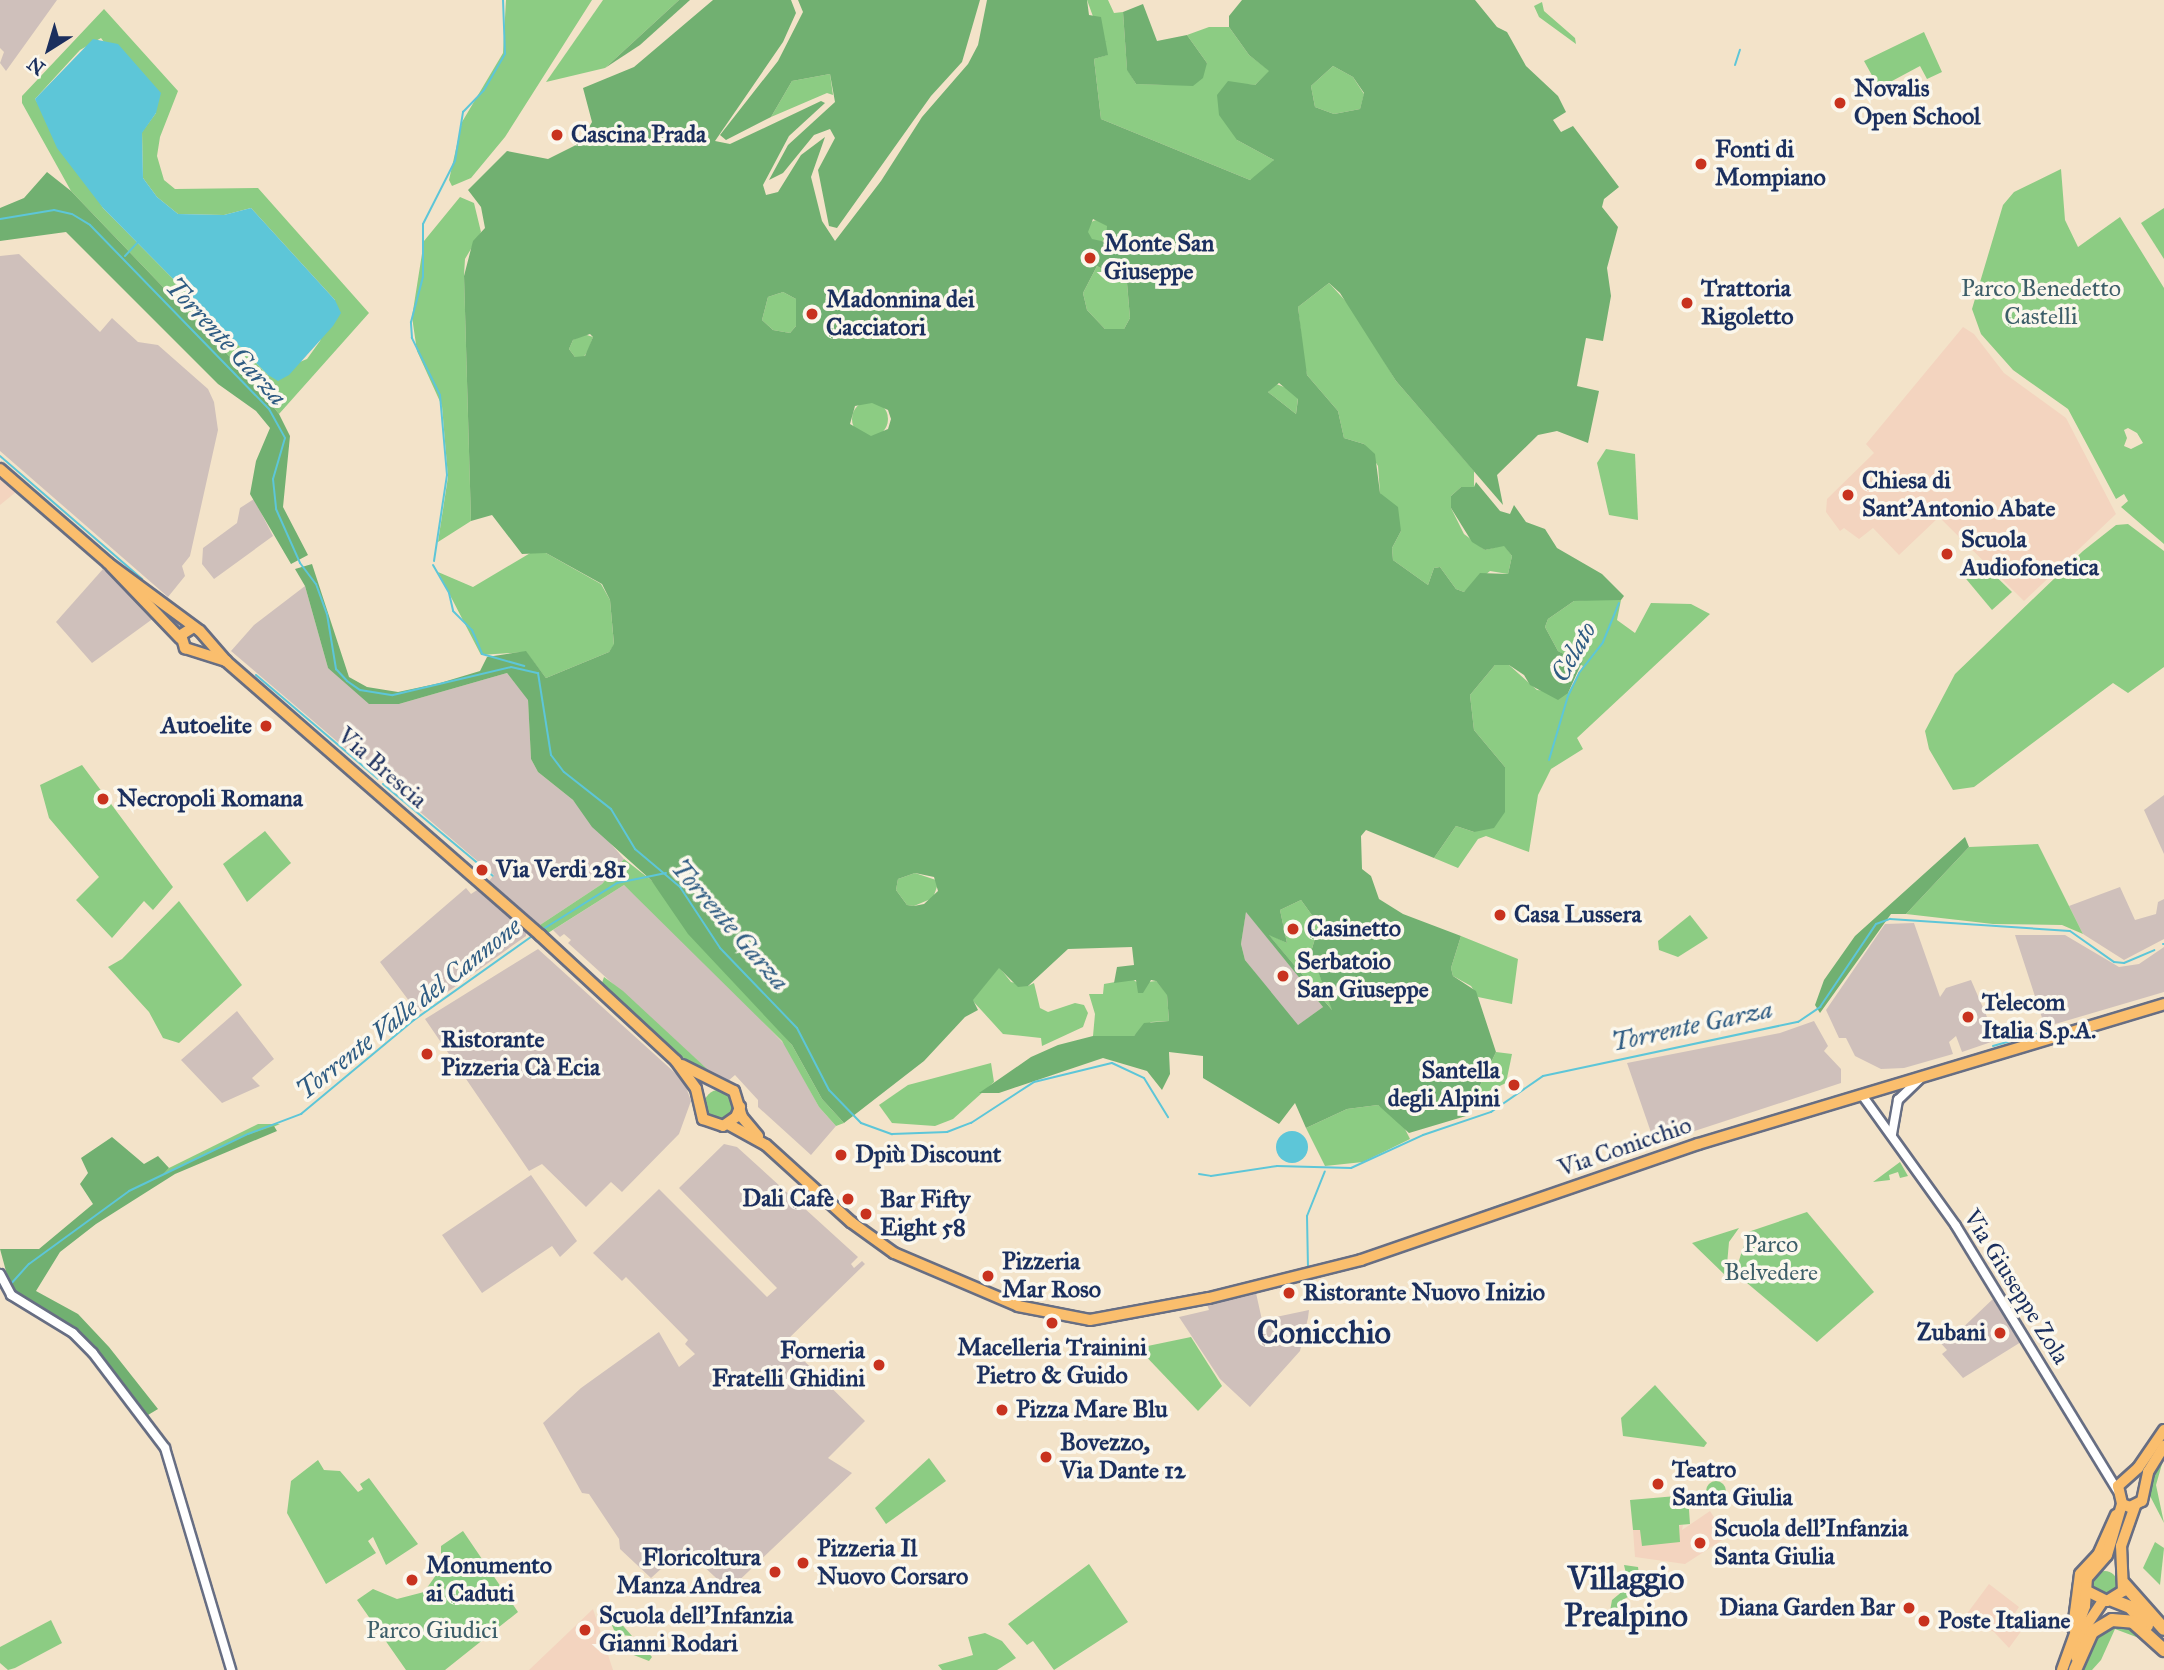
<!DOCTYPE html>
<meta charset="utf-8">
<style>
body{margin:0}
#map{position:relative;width:2164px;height:1670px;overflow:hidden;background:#f3e3c9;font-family:"IM FELL Great Primer",serif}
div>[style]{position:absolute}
.built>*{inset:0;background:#f3d4bf}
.industrial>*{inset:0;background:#cfc0bb}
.green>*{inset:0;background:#8ccc83}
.round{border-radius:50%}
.forest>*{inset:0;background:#71b071}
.water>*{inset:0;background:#5dc6d8}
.stream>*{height:2px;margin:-1px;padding:0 1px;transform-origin:1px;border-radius:1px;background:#5dc6d8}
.roads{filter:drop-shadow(2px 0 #676e83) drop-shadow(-2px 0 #676e83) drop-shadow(0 2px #676e83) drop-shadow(0 -2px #676e83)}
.minor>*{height:8px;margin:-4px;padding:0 4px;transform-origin:4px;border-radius:4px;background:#fff}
.major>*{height:10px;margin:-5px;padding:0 5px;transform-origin:5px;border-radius:5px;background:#fabe6d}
.highway>*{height:12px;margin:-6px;padding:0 6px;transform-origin:6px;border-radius:6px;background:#fabe6d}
.dots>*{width:19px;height:19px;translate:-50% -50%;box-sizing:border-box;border:4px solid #fbf7ec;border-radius:50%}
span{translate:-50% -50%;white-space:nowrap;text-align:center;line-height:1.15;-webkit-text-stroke:7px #fbf7ec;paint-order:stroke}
.poi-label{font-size:24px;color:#1b2f5e;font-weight:700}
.left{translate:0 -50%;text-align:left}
.right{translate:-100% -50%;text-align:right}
.park-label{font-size:24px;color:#3d5e69}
.street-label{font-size:24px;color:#1b2f5e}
.water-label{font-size:26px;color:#2f5c83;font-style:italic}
.district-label{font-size:32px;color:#1b2f5e;font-weight:700}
.north{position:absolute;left:14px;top:14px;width:70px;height:70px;-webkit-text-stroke:5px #fbf7ec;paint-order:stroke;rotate:217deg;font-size:19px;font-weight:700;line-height:28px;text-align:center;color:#1b2f5e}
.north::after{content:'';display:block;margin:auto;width:24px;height:32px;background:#1b2f5e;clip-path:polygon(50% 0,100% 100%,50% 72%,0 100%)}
</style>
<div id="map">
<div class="built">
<div style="clip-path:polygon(1963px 327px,1974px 334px,2004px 373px,2066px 418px,2116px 514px,2024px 601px,1939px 517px,1899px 555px,1873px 528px,1859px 539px,1844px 528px,1840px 531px,1826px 512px,1827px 499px,1874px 453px,1866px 444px)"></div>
<div style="clip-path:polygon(0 478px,16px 492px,0 505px)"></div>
<div style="clip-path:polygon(1710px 1511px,1727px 1537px,1685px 1564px,1635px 1557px,1633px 1530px,1683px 1525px,1682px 1530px)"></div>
<div style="clip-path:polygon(1989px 1584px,2019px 1607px,2013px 1616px,2025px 1626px,2009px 1648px,1994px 1632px,1966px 1615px)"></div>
<div style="clip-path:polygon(593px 1609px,613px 1670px,529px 1670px)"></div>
</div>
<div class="industrial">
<div style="clip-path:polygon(0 0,57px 0,6px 71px,0 63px,4px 52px,0 48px)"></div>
<div style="clip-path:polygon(19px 254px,100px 332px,112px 318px,138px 342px,158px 345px,208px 389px,214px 402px,218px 430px,190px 556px,182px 566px,185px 576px,168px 597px,0 451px,0 256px)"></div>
<div style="clip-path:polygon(254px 499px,273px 536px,214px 579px,202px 564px,203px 548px,237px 523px,240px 508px)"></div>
<div style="clip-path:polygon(103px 569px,158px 615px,92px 663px,56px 622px)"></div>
<div style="clip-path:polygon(305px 586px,328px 668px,399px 704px,507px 673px,528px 699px,531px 759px,538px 772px,573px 800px,624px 859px,602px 884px,540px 925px,489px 881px,494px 875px,231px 651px,254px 625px)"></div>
<div style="clip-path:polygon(2164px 795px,2164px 854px,2144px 810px)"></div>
<div style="clip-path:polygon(624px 885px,698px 953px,786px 1046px,819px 1107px,836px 1126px,811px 1155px,758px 1107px,758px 1100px,735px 1075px,728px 1081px,719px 1080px,568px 943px,571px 940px,564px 934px,560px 937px,553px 930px)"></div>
<div style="clip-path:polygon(2120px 887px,2135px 920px,2156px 914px,2158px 902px,2164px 899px,2164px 939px,2124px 960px,2083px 934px,2069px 906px)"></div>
<div style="clip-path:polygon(466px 888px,471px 894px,480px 888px,526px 930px,526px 936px,418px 1013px,380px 962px)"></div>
<div style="clip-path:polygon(1246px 911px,1323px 1007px,1297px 1026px,1245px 960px,1241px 944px)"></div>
<div style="clip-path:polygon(1914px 923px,1940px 997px,1946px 988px,1971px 980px,1997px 1040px,1962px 1052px,1956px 1036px,1949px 1042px,1953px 1054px,1904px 1068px,1881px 1069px,1855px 1056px,1846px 1038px,1839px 1038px,1826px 1010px,1885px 924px)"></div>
<div style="clip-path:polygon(2015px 935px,2065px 935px,2119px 967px,2139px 964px,2164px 947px,2164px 992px,2045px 1027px)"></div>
<div style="clip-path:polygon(538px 949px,684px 1081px,691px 1101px,679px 1134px,622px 1192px,611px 1182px,586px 1207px,542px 1164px,529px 1171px,425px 1019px)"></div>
<div style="clip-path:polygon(237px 1011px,274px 1059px,252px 1078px,260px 1086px,222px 1103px,181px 1060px)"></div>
<div style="clip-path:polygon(1814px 1021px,1828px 1046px,1824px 1051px,1841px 1069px,1841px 1083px,1655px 1144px,1627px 1063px,1780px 1033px)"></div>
<div style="clip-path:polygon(724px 1144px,737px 1147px,858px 1257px,851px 1264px,854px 1268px,862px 1261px,865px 1264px,785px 1342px,865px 1421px,828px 1458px,852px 1473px,729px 1590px,684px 1548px,651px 1578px,620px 1549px,619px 1539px,589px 1494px,582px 1493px,543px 1423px,581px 1388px,659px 1332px,679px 1367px,695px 1354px,685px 1344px,688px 1340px,626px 1277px,622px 1281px,593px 1253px,659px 1189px,767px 1297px,777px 1288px,679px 1188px)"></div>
<div style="clip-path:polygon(531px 1175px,577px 1241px,560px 1257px,552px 1246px,482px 1293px,442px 1235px)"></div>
<div style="clip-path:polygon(1256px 1293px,1262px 1320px,1309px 1310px,1308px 1318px,1300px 1351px,1250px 1407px,1220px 1379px,1179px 1317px,1209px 1310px,1207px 1304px)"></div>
<div style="clip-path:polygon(1995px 1297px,2021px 1342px,1963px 1378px,1942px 1354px,1947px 1350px,1937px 1339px,1947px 1329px,1954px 1336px)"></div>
</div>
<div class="green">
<div style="clip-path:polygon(506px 0,592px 0,505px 137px,471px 178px,452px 186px,449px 180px,462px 122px,503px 53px)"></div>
<div style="clip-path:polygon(603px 0,679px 0,605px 68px,546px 82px)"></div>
<div style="clip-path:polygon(1087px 0,1108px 0,1114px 13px,1123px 12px,1127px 69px,1136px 84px,1182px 85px,1207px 63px,1187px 35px,1209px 27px,1229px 27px,1249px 55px,1270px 71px,1255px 85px,1239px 84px,1237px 140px,1274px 160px,1268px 169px,1250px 180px,1101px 119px,1094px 59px,1107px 55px)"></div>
<div style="clip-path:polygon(1542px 2px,1544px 11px,1575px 38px,1576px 44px,1539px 17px,1534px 6px)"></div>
<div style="clip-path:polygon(evenodd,104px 9px,178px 91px,160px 137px,157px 156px,164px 180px,175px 189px,258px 188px,369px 313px,279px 414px,254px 382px,71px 191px,22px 103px,22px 96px,104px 9px,101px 38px,156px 113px,142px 132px,143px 178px,157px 197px,178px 214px,224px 215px,251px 208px,335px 300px,320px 341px,307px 359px,268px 375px,103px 208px,35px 99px,80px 50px,101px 38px)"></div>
<div style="clip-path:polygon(1924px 32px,1942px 72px,1927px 79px,1920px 66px,1879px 88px,1864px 61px)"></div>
<div style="clip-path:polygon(1333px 66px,1353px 77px,1364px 94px,1360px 109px,1334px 114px,1315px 107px,1311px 86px)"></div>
<div style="clip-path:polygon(830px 74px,833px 95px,827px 93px,771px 117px,792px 81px)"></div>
<div style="clip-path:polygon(evenodd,2061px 169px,2065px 220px,2078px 247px,2120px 217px,2164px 288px,2164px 544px,2121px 507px,2128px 501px,2124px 494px,2116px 499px,2068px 409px,2013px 370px,1981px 334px,1972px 309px,2003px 205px,2014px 192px,2061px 169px,2128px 428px,2137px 433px,2143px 443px,2131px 449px,2124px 446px,2127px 438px,2124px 430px,2128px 428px)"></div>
<div style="clip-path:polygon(460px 197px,474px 203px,481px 232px,465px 259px,464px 275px,471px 521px,438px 542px,448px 477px,442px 406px,417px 351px,412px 317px,424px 241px)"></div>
<div style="clip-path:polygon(2164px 208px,2164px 259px,2141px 223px)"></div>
<div class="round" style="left:1087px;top:220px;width:22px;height:22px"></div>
<div style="clip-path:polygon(1097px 266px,1127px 283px,1130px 318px,1124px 329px,1105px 329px,1087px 310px,1083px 293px)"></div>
<div style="clip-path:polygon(1329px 283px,1352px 308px,1396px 381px,1474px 471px,1474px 487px,1461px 487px,1451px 496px,1451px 508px,1464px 534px,1485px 550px,1504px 545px,1512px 556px,1508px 574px,1490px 571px,1464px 592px,1456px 589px,1440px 567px,1434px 568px,1428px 585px,1393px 560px,1392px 548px,1401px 531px,1380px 493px,1378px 466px,1364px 444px,1344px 438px,1338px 411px,1307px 375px,1304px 362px,1298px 307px)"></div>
<div style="clip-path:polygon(783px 292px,796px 299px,796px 326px,790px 333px,773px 330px,762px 320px,768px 297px)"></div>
<div style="clip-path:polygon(584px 334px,593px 337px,588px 351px,583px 358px,575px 357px,569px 349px,573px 340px)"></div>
<div style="clip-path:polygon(1274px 383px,1294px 391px,1298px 398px,1296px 414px,1268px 392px)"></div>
<div class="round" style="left:852px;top:401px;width:36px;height:36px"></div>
<div style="clip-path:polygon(1606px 449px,1635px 454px,1638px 520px,1609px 515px,1597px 463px)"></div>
<div style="clip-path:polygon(2128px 524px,2164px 551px,2164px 667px,2128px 693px,2113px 683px,1974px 787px,1953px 790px,1929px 749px,1925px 731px,1955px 674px,2083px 551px,2116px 525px)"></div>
<div style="clip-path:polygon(532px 552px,546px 553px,601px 584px,610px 600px,614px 645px,609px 652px,546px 678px,526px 652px,481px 655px,438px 572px,473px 587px)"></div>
<div style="clip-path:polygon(1979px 560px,2012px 592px,1992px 610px,1962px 574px)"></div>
<div style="clip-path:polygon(1607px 598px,1621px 600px,1617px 620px,1635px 633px,1651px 603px,1691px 604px,1710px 614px,1577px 738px,1583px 749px,1551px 769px,1538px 795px,1529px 852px,1486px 836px,1478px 839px,1458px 868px,1434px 858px,1456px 826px,1474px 832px,1505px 767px,1474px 730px,1470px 695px,1495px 665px,1509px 665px,1537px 690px,1568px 693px,1583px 666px,1558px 651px,1545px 627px,1548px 619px,1574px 601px)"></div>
<div style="clip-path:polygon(82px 765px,173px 887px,153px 910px,144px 901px,112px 938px,76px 900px,99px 877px,49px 818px,40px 785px)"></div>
<div style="clip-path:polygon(265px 831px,291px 863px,247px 902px,223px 864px)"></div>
<div style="clip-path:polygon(2038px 844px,2083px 934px,2062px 925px,1993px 924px,1906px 914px,1969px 847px)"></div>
<div style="clip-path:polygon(624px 859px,651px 880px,792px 1045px,822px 1099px,844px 1123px,836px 1126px,819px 1107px,782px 1041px,624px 885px,548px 933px,540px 925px,602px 884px)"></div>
<div style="clip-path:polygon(915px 873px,939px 881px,933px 898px,914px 906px,907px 905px,896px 890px,898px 879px)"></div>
<div style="clip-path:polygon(1301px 900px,1319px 925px,1311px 952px,1333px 1011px,1267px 933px,1287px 943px,1280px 910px)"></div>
<div style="clip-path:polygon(179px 901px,242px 985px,179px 1043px,163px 1038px,149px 1012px,108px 967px,122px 959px)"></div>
<div style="clip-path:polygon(1690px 915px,1708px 938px,1678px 957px,1659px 950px,1658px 941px)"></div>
<div style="clip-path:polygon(1461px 936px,1518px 959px,1512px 1004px,1478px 997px,1471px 986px,1453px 976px,1451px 968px)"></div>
<div style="clip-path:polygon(999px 967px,1011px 982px,1028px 986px,1034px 983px,1040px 1008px,1048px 1012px,1075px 1003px,1084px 1005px,1088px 1013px,1083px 1027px,1042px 1046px,1041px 1038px,1003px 1034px,972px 1000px)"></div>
<div style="clip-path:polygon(604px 977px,623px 991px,719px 1080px,691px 1065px,602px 983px)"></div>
<div style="clip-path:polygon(1132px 979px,1138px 983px,1156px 981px,1167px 994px,1169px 1021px,1151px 1022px,1134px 1036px,1093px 1036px,1095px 1014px,1089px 994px,1103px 994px,1104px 984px)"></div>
<div style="clip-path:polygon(1496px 1052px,1512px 1054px,1506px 1083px,1474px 1098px)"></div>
<div style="clip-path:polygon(991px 1063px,994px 1082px,953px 1119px,935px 1126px,892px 1123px,879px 1105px,908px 1085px)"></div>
<div class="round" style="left:704px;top:1090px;width:30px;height:30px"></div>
<div style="clip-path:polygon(1378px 1105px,1402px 1123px,1410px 1139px,1363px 1162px,1325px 1166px,1306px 1128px,1347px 1109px)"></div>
<div style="clip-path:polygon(258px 1124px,280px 1124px,159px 1177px,169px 1168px)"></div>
<div style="clip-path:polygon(1900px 1162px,1908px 1176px,1900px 1178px,1898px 1172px,1889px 1175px,1890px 1180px,1873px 1182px)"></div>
<div style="clip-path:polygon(1807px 1212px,1874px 1292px,1817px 1342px,1747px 1283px,1737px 1267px,1748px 1232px)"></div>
<div style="clip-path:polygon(1739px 1228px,1729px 1242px,1726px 1276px,1692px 1243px)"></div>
<div style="clip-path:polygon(1191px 1337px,1222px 1386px,1198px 1411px,1138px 1348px)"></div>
<div style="clip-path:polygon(1655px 1385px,1707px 1443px,1704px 1447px,1623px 1436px,1621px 1418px)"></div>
<div style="clip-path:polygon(2164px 1457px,2156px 1485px,2164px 1523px,2148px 1492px,2149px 1479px)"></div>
<div style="clip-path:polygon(929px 1458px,946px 1481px,886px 1524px,875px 1508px)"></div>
<div style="clip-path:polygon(318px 1460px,324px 1470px,340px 1471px,358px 1492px,363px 1489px,360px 1484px,369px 1478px,418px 1544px,386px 1565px,373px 1537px,368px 1541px,376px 1553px,326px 1584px,287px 1513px,291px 1481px)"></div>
<div class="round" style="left:1706px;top:1481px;width:20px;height:20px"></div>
<div style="clip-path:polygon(1688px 1495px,1690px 1524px,1679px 1525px,1680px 1542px,1642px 1546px,1640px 1530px,1633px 1530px,1630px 1500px)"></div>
<div style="clip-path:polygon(463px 1531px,518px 1612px,445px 1670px,406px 1670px,357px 1600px,373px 1589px,397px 1599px,424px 1592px,441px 1568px,441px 1546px)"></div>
<div style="clip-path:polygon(2155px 1542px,2164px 1548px,2160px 1585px,2143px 1568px)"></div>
<div style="clip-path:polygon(1089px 1564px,1128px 1622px,1054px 1670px,1033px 1641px,1027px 1645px,1008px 1624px)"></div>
<div style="clip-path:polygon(1624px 1565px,1638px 1567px,1639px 1574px,1660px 1577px,1643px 1587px,1627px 1578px)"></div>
<div class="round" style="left:2093px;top:1571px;width:24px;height:24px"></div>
<div style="clip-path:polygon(1630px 1585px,1632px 1595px,1622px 1600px,1625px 1606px,1610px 1611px,1612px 1600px)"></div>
<div style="clip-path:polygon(51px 1620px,62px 1643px,15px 1668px,8px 1670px,0 1663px,0 1647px)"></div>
<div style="clip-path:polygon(618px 1620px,632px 1636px,621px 1635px,620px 1639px,628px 1641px,622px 1648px,610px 1621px)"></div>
<div style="clip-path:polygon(2129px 1625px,2147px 1641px,2115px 1629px,2101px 1660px,2092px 1670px,2082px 1670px,2093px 1638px,2110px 1626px)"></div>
<div style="clip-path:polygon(985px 1633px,1002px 1641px,1016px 1658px,997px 1670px,942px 1670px,938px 1665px,973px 1655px,968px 1637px)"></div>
<div style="clip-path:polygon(634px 1637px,652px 1657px,649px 1661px,626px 1652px)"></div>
</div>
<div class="forest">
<div style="clip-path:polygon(679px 0,690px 0,640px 45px,605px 68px)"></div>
<div style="clip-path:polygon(evenodd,713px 0,791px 0,796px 13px,783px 42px,715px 141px,730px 144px,821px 101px,825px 103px,789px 136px,763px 185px,766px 195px,778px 192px,801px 155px,825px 137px,811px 177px,822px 221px,835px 241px,881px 181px,922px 117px,968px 64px,978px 45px,987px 0,1087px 0,1089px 15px,1101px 17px,1108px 55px,1094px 59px,1101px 119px,1250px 180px,1274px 160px,1237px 140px,1219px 115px,1217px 95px,1228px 81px,1255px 85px,1269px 71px,1249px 55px,1229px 27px,1229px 16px,1242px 0,1475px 0,1497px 27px,1507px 32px,1526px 66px,1558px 96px,1566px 112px,1553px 120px,1561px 132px,1573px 126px,1619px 187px,1604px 199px,1602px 207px,1618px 227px,1607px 268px,1611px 296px,1603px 341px,1586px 338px,1577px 386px,1599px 391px,1588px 443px,1557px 431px,1538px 435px,1497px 475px,1503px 505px,1396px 381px,1340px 293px,1329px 283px,1298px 307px,1307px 375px,1338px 411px,1344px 438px,1364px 444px,1375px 454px,1380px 493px,1398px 507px,1401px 531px,1392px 548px,1393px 560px,1428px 585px,1434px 568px,1440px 567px,1456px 589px,1464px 592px,1480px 573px,1508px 574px,1512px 556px,1504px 546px,1485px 550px,1472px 542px,1451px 508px,1451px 496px,1461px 487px,1474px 487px,1476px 482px,1500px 511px,1510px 514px,1514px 505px,1526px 522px,1545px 529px,1557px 548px,1602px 574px,1624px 596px,1621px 600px,1574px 601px,1548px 619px,1545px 627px,1558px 651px,1569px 657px,1581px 655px,1583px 660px,1568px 693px,1558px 700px,1530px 685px,1524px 675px,1509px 665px,1495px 665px,1470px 695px,1474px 730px,1505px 767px,1505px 812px,1494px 828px,1474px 832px,1456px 826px,1434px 858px,1366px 830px,1361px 836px,1362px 869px,1371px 876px,1379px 899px,1403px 914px,1461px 936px,1451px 968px,1453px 976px,1476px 991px,1496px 1052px,1474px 1098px,1462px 1104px,1466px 1116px,1409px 1133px,1378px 1105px,1347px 1109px,1306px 1128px,1295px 1103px,1279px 1124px,1203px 1078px,1203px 1056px,1169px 1052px,1170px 1074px,1162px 1090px,1147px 1071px,1103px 1058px,999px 1093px,979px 1093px,1031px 1057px,1058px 1045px,1093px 1036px,1134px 1036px,1144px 1023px,1169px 1021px,1167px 995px,1156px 981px,1151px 980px,1143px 993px,1138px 993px,1136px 980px,1114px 983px,1117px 967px,1134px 965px,1132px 947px,1068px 949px,1028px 986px,1018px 987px,999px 968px,973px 1000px,978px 1010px,965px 1017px,924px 1061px,844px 1123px,822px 1099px,792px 1045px,688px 934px,651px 880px,592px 827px,573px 800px,538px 772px,531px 759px,528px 700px,507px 673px,399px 704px,369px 704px,328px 668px,305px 586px,295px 569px,312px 564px,349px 677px,367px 687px,398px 692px,440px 683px,480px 671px,487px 657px,526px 651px,546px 678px,609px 652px,614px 644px,610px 600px,602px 584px,546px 553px,522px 554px,492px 515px,471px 521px,464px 276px,473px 241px,485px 228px,481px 207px,468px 190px,507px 151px,548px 159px,580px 143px,592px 122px,583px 88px,634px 67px,713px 0,1333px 66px,1353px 77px,1364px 93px,1360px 109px,1334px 114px,1315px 107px,1311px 86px,1333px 66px,713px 0,1093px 219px,1107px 226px,1106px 242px,1092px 239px,1088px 232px,1093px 219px,713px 0,1097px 266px,1127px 283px,1130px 318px,1124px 329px,1105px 329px,1087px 310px,1083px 293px,1097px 266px,713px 0,783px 292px,796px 299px,796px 326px,790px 333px,773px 330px,762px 320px,768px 297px,783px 292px,713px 0,590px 334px,593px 337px,585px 356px,575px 357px,569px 349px,573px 340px,590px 334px,713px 0,1279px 383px,1298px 399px,1296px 414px,1268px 392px,1279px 383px,713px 0,872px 403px,888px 410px,891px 419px,888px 429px,871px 436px,850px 424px,855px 406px,872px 403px,713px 0,915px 873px,934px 877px,938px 891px,924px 904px,914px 906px,907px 905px,896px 890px,898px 879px,915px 873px,713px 0,1301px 900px,1319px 925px,1311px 952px,1332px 1010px,1269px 935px,1287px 943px,1280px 910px,1301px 900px,713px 0,1246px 912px,1323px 1007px,1298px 1025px,1245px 960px,1241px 944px,1246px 912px)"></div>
<div style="clip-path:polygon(798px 0,980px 0,962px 62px,931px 96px,837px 228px,829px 226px,818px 170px,835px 138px,830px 129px,814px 135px,783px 173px,769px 180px,788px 145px,835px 102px,830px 74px,792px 81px,771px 117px,726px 140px,720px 135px,778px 61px,803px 12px)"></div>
<div style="clip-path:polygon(1143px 4px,1157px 41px,1187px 35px,1207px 63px,1203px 78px,1193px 86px,1136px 84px,1127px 70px,1123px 12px)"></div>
<div style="clip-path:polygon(47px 172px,71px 191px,254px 382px,279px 414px,290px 436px,283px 507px,308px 555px,291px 564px,250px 494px,256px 461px,270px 428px,256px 411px,218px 384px,66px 232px,0 241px,0 208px,24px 198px)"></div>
<div style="clip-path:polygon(1965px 837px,1969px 847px,1906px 914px,1891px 914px,1820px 1013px,1815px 1005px,1824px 980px,1855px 936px)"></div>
<div style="clip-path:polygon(274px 1126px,277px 1131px,175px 1174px,96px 1224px,60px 1252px,36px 1291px,78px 1314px,109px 1347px,158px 1409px,148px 1415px,92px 1343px,74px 1327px,35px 1308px,10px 1286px,0 1249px,39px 1249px,93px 1204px,80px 1184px,88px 1173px,81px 1158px,112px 1137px,144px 1164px,158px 1156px,169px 1168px,162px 1175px,238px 1138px)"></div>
</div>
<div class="water">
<div style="clip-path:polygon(93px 39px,118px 44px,161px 93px,156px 113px,142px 133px,143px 178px,157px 197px,178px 214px,224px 215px,251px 208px,335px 300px,341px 313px,333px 326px,289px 375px,278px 381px,268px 375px,103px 208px,57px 148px,35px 99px)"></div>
<div class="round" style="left:1276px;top:1131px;width:32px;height:32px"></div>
</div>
<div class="stream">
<div style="left:1735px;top:65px;width:16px;rotate:-72deg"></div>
<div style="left:0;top:219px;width:55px;rotate:-9.5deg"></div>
<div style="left:54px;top:210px;width:18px;rotate:13deg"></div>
<div style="left:72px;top:214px;width:21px;rotate:31deg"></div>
<div style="left:90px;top:225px;width:257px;rotate:45.8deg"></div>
<div style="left:269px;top:409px;width:33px;rotate:61deg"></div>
<div style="left:285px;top:438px;width:43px;rotate:106.3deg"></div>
<div style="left:273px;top:479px;width:30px;rotate:84deg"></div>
<div style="left:276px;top:509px;width:59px;rotate:66deg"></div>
<div style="left:300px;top:563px;width:26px;rotate:53deg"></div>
<div style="left:316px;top:584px;width:32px;rotate:70deg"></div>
<div style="left:327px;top:614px;width:56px;rotate:80.7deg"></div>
<div style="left:336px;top:669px;width:16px;rotate:47deg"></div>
<div style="left:347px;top:681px;width:16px;rotate:35deg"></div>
<div style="left:360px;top:690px;width:33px;rotate:9deg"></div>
<div style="left:393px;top:695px;width:121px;rotate:-13.3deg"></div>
<div style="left:511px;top:667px;width:28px;rotate:13deg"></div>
<div style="left:538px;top:673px;width:83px;rotate:81deg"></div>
<div style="left:551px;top:755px;width:21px;rotate:53deg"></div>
<div style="left:564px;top:772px;width:60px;rotate:38.2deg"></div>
<div style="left:611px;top:809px;width:47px;rotate:59deg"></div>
<div style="left:635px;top:849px;width:59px;rotate:40.2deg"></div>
<div style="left:680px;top:887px;width:73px;rotate:56.7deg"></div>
<div style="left:720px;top:948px;width:111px;rotate:46.1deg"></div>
<div style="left:797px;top:1028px;width:70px;rotate:62.7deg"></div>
<div style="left:829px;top:1090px;width:46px;rotate:45.9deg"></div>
<div style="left:861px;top:1123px;width:33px;rotate:20deg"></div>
<div style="left:892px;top:1134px;width:55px;rotate:-2.1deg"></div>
<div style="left:947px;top:1132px;width:26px;rotate:-21deg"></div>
<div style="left:971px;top:1123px;width:75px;rotate:-33.1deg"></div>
<div style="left:1034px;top:1082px;width:80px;rotate:-13.7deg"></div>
<div style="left:1112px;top:1063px;width:35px;rotate:25deg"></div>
<div style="left:1144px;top:1078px;width:46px;rotate:58.4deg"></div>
<div style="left:125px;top:256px;width:21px;rotate:-47deg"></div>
<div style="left:0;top:456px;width:188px;rotate:40.9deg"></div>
<div style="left:434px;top:561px;width:87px;rotate:-81.4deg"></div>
<div style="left:447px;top:475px;width:80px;rotate:-95deg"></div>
<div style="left:440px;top:395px;width:64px;rotate:-116.2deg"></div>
<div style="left:412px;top:338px;width:16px;rotate:-94deg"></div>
<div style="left:411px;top:322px;width:47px;rotate:-75.1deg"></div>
<div style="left:423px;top:277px;width:53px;rotate:-90deg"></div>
<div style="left:423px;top:224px;width:71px;rotate:-63.1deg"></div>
<div style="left:455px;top:161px;width:50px;rotate:-80.7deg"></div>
<div style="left:463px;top:112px;width:30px;rotate:-46deg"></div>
<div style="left:484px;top:90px;width:42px;rotate:-59.7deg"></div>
<div style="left:505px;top:54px;width:54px;rotate:-92.1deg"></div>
<div style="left:433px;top:565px;width:32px;rotate:60deg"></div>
<div style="left:449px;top:593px;width:18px;rotate:77deg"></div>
<div style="left:453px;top:611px;width:27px;rotate:45deg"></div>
<div style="left:472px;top:630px;width:26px;rotate:67deg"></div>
<div style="left:482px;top:654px;width:44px;rotate:15.9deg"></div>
<div style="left:256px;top:675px;width:160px;rotate:40.4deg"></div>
<div style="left:1549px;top:760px;width:67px;rotate:-73.5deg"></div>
<div style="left:1568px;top:696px;width:25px;rotate:-64deg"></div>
<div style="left:1579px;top:673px;width:39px;rotate:-52deg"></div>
<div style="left:1603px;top:642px;width:42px;rotate:-67.7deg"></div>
<div style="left:383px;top:784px;width:143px;rotate:39.9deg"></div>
<div style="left:540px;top:931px;width:91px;rotate:-31.9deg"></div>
<div style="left:617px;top:883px;width:50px;rotate:-11.5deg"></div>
<div style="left:2163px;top:944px;width:1px"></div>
<div style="left:1993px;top:1046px;width:55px;rotate:-15.8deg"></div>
<div style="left:1199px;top:1174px;width:12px;rotate:9deg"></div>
<div style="left:1211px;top:1176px;width:67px;rotate:-8.6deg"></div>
<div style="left:1277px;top:1166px;width:74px;rotate:1.5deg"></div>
<div style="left:1351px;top:1168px;width:79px;rotate:-24.6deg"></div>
<div style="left:1423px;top:1135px;width:72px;rotate:-18.7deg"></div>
<div style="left:1491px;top:1112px;width:63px;rotate:-34.7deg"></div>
<div style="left:1543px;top:1076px;width:261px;rotate:-12deg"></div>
<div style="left:1798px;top:1022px;width:27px;rotate:-34deg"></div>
<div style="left:1820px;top:1007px;width:100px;rotate:-56deg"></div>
<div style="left:1876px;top:924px;width:15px;rotate:-20deg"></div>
<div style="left:1890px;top:919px;width:180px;rotate:3.8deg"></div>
<div style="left:2070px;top:931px;width:54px;rotate:35.2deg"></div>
<div style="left:2114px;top:962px;width:10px;rotate:6deg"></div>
<div style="left:2124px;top:963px;width:33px;rotate:-23deg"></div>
<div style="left:1441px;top:1227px;width:70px;rotate:-20deg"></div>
<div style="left:1308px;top:1268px;width:52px;rotate:-91.1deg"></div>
<div style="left:1307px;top:1216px;width:48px;rotate:-68.2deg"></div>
<div style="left:9px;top:1286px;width:30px;rotate:-48deg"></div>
<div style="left:29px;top:1264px;width:124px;rotate:-36.1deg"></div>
<div style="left:129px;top:1191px;width:132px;rotate:-25.6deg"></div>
<div style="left:248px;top:1134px;width:57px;rotate:-20.7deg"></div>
<div style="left:301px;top:1114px;width:147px;rotate:-39.8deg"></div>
<div style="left:414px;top:1020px;width:145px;rotate:-35.4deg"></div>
</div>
<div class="roads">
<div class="minor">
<div style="left:1862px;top:1095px;width:161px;rotate:54.3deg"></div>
<div style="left:1956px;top:1226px;width:309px;rotate:58.6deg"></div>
<div style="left:1892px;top:1134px;width:35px;rotate:-80deg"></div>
<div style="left:1898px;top:1100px;width:32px;rotate:-44deg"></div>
<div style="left:0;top:1274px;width:24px;rotate:62deg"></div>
<div style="left:11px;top:1295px;width:73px;rotate:31.5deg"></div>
<div style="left:73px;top:1333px;width:28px;rotate:45deg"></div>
<div style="left:93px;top:1353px;width:119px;rotate:52.8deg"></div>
<div style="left:165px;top:1448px;width:232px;rotate:73.4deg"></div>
</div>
<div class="major">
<div style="left:0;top:469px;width:143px;rotate:41deg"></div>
<div style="left:108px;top:563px;width:114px;rotate:36.5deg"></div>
<div style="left:200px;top:631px;width:40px;rotate:49deg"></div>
<div style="left:226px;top:661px;width:417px;rotate:41.1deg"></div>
<div style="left:540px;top:935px;width:185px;rotate:42.8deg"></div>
<div style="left:676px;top:1061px;width:34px;rotate:54deg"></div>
<div style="left:696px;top:1089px;width:31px;rotate:77deg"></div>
<div style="left:703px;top:1119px;width:21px;rotate:19deg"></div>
<div style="left:723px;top:1126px;width:16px;rotate:-35deg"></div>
<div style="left:736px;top:1117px;width:11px;rotate:-68deg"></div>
<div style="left:111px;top:566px;width:100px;rotate:46.2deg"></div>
<div style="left:192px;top:628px;width:13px;rotate:148deg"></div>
<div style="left:181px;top:635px;width:14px;rotate:73deg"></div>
<div style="left:185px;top:648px;width:43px;rotate:17.6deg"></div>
<div style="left:682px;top:1065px;width:58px;rotate:26.6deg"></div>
<div style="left:734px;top:1091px;width:27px;rotate:73deg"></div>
<div style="left:742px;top:1117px;width:25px;rotate:50deg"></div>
<div style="left:728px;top:1124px;width:43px;rotate:28.9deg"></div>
<div style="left:766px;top:1145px;width:115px;rotate:42.2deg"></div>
<div style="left:851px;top:1222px;width:53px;rotate:35.8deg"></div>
<div style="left:894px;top:1253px;width:135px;rotate:23.1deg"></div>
<div style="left:1018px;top:1306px;width:73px;rotate:11deg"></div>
<div style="left:1090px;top:1320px;width:121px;rotate:-10.5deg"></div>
<div style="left:1209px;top:1298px;width:157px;rotate:-14deg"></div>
<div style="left:1361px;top:1260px;width:356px;rotate:-19deg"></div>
<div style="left:1698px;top:1144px;width:487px;rotate:-16.7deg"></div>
<div style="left:2164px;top:1430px;width:46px;rotate:124.4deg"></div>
<div style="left:2138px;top:1468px;width:27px;rotate:138deg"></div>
<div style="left:2118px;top:1486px;width:18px;rotate:77deg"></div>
<div style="left:2122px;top:1504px;width:9px;rotate:21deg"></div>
<div style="left:2130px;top:1507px;width:13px;rotate:-27deg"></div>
<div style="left:2142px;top:1501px;width:30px;rotate:-78deg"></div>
<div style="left:2148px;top:1472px;width:31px;rotate:-58deg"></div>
<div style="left:2089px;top:1592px;width:20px;rotate:27deg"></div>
<div style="left:2107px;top:1601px;width:19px;rotate:-32deg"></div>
<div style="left:2123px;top:1591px;width:45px;rotate:-92.5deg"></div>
<div style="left:2121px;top:1546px;width:42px;rotate:-70.7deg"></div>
<div style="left:2073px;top:1628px;width:54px;rotate:-82.6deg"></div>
<div style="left:2080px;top:1574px;width:26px;rotate:-47deg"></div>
<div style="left:2098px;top:1555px;width:44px;rotate:-65.8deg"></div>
<div style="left:2076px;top:1657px;width:29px;rotate:-74deg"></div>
<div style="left:2084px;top:1629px;width:34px;rotate:-56deg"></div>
<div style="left:2062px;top:1670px;width:68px;rotate:-70.2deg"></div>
<div style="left:2085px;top:1606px;width:28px;rotate:-86deg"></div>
<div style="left:2087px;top:1578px;width:30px;rotate:-49deg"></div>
<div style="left:2107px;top:1555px;width:53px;rotate:-73.6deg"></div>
</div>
<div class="highway">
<div style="left:2124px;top:1584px;width:60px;rotate:48.4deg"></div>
<div style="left:2112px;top:1600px;width:19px;rotate:21deg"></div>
<div style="left:2130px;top:1607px;width:25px;rotate:47deg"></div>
<div style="left:2075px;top:1670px;width:42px;rotate:-65.9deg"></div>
<div style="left:2092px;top:1632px;width:23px;rotate:-31deg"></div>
<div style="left:2112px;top:1620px;width:21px;rotate:5deg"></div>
<div style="left:2133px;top:1622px;width:42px;rotate:42.1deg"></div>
</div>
</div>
<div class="dots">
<div style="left:1840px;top:103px;background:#c8321e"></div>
<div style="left:557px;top:135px;background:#c8321e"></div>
<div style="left:1701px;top:164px;background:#c8321e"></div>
<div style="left:1090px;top:258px;background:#c8321e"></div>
<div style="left:1687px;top:303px;background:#c8321e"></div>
<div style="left:812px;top:314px;background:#c8321e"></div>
<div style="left:1848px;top:495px;background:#c8321e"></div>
<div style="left:1947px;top:554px;background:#c8321e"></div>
<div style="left:266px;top:726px;background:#c8321e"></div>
<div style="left:103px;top:799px;background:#c8321e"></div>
<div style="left:482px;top:870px;background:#c8321e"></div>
<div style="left:1500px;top:915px;background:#c8321e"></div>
<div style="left:1293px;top:929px;background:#c8321e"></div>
<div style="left:1283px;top:976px;background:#c8321e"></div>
<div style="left:1968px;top:1017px;background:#c8321e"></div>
<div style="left:427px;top:1054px;background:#c8321e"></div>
<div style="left:1514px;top:1085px;background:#c8321e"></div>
<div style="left:841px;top:1155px;background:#c8321e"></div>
<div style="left:848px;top:1199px;background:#c8321e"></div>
<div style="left:866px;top:1214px;background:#c8321e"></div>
<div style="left:988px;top:1276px;background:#c8321e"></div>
<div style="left:1289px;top:1293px;background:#c8321e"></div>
<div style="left:1052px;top:1323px;background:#c8321e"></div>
<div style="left:2000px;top:1333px;background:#c8321e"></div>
<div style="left:879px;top:1365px;background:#c8321e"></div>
<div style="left:1002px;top:1410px;background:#c8321e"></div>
<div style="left:1046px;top:1457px;background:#c8321e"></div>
<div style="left:1658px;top:1484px;background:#c8321e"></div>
<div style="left:1700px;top:1543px;background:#c8321e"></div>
<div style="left:803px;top:1563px;background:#c8321e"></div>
<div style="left:775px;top:1572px;background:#c8321e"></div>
<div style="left:412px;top:1580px;background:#c8321e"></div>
<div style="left:1909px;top:1608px;background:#c8321e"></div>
<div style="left:1924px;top:1621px;background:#c8321e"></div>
<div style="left:585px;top:1630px;background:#c8321e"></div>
</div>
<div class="poi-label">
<span class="left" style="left:1854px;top:103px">Novalis<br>Open School</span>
<span class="left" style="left:571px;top:135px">Cascina Prada</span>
<span class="left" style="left:1715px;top:164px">Fonti di<br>Mompiano</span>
<span class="left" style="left:1104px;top:258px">Monte San<br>Giuseppe</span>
<span class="left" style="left:1701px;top:303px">Trattoria<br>Rigoletto</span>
<span class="left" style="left:826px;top:314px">Madonnina dei<br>Cacciatori</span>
<span class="left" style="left:1862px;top:495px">Chiesa di<br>Sant'Antonio Abate</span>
<span class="left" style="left:1961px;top:554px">Scuola<br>Audiofonetica</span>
<span class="right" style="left:252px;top:726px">Autoelite</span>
<span class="left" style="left:117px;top:799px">Necropoli Romana</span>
<span class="left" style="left:496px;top:870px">Via Verdi 281</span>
<span class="left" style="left:1514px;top:915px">Casa Lussera</span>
<span class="left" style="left:1307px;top:929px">Casinetto</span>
<span class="left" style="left:1297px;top:976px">Serbatoio<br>San Giuseppe</span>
<span class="left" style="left:1982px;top:1017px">Telecom<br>Italia S.p.A.</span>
<span class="left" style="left:441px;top:1054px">Ristorante<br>Pizzeria Cà Ecia</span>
<span class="right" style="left:1500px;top:1085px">Santella<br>degli Alpini</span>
<span class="left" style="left:855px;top:1155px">Dpiù Discount</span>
<span class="right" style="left:834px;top:1199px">Dali Cafè</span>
<span class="left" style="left:880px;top:1214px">Bar Fifty<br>Eight 58</span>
<span class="left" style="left:1002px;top:1276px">Pizzeria<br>Mar Roso</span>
<span class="left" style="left:1303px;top:1293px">Ristorante Nuovo Inizio</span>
<span class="right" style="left:1986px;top:1333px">Zubani</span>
<span style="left:1052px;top:1362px">Macelleria Trainini<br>Pietro &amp; Guido</span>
<span class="right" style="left:865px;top:1365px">Forneria<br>Fratelli Ghidini</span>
<span class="left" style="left:1016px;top:1410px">Pizza Mare Blu</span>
<span class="left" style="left:1060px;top:1457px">Bovezzo,<br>Via Dante 12</span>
<span class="left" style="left:1672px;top:1484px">Teatro<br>Santa Giulia</span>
<span class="left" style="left:1714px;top:1543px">Scuola dell'Infanzia<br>Santa Giulia</span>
<span class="left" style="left:817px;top:1563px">Pizzeria Il<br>Nuovo Corsaro</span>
<span class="right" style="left:761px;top:1572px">Floricoltura<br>Manza Andrea</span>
<span class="left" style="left:426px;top:1580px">Monumento<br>ai Caduti</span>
<span class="right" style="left:1895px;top:1608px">Diana Garden Bar</span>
<span class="left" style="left:599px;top:1630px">Scuola dell'Infanzia<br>Gianni Rodari</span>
<span class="left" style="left:1938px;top:1621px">Poste Italiane</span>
</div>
<div class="park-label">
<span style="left:2041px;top:303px">Parco Benedetto<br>Castelli</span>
<span style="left:1771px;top:1259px">Parco<br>Belvedere</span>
<span style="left:432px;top:1631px">Parco Giudici</span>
</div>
<div class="street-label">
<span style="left:382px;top:768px;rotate:41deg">Via Brescia</span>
<span style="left:1625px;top:1147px;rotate:-19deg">Via Conicchio</span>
<span style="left:2016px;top:1287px;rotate:58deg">Via Giuseppe Zola</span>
</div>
<div class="water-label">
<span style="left:226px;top:342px;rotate:47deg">Torrente Garza</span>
<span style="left:1574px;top:652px;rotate:-60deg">Celato</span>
<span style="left:730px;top:925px;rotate:49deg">Torrente Garza</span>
<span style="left:409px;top:1009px;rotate:-38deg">Torrente Valle del Cannone</span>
<span style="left:1692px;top:1026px;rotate:-12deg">Torrente Garza</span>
</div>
<div class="district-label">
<span style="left:1324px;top:1333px">Conicchio</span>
<span style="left:1626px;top:1598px">Villaggio<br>Prealpino</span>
</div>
<div class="north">N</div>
</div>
